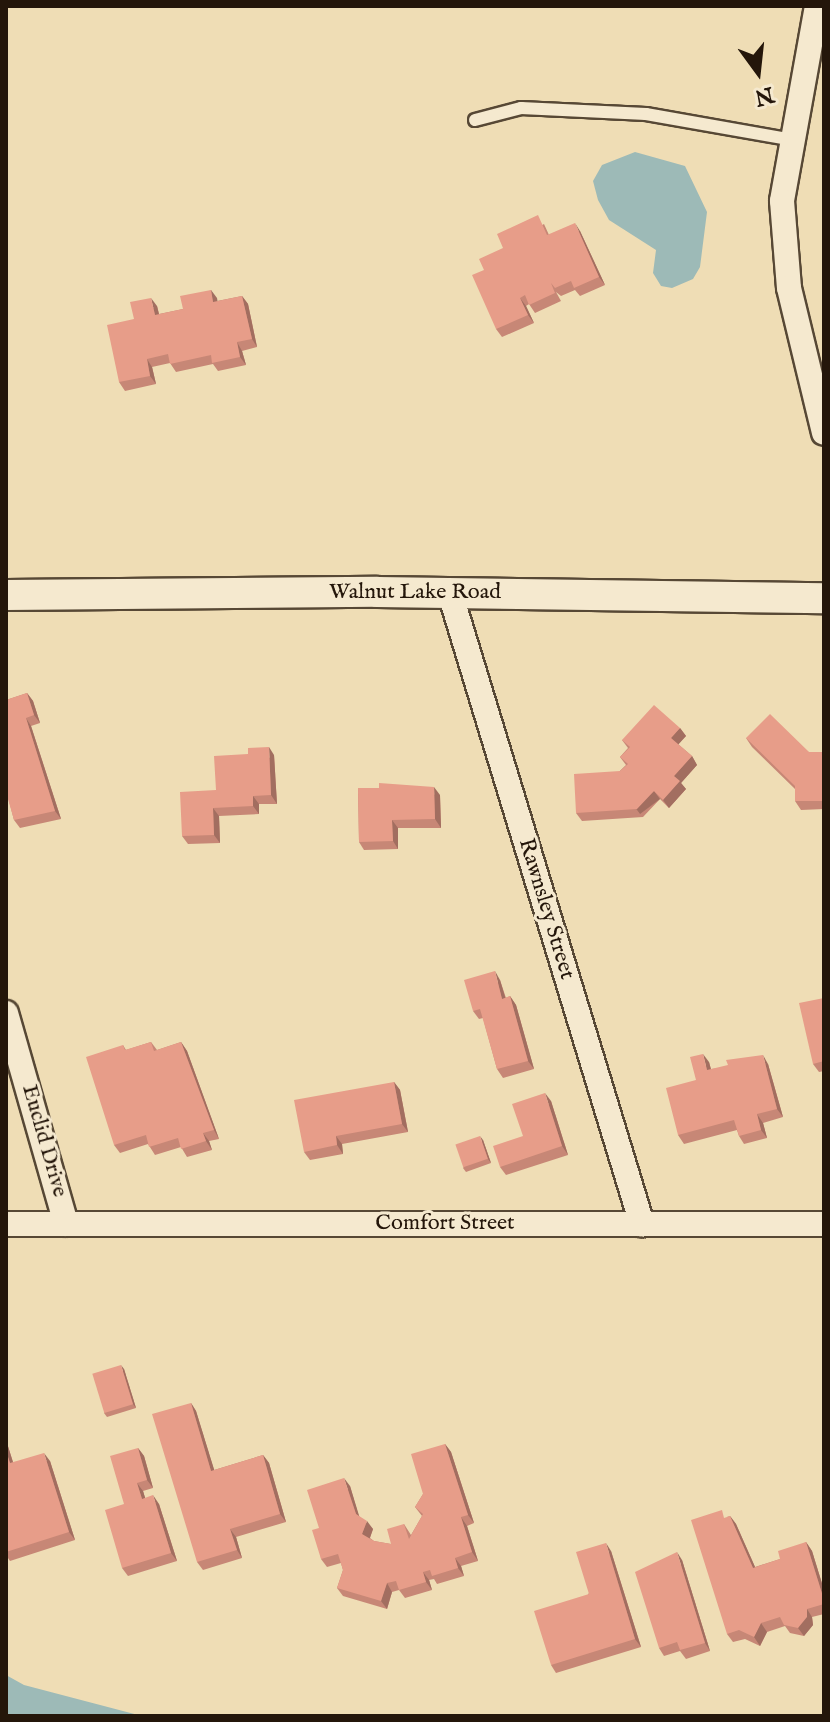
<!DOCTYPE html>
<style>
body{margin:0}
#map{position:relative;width:830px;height:1722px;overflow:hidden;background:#efddb5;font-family:"IM FELL English",serif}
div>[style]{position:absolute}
.water>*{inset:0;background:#9dbab7}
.roads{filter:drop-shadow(2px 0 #574835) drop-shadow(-2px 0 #574835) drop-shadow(0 2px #574835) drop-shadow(0 -2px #574835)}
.service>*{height:12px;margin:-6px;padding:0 6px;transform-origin:6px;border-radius:6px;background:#f5e9cf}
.minor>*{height:24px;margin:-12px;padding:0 12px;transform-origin:12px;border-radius:12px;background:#f5e9cf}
.tertiary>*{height:30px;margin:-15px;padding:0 15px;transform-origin:15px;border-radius:15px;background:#f5e9cf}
.wall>*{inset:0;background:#c78776}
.shaded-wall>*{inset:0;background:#a26e60;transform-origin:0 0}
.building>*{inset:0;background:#e79d89;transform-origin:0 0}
span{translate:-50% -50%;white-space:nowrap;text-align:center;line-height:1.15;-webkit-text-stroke:6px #f5e9cf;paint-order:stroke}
.street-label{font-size:22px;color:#24160a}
.frame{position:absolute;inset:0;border:8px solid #24160a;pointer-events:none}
.north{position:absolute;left:718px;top:32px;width:80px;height:80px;-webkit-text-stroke:6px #f5e9cf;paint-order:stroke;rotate:165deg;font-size:22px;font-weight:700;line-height:32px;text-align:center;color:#24160a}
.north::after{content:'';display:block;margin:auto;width:28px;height:36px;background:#24160a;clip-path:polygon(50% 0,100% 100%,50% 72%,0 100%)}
</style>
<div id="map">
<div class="water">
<div style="clip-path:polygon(635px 152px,685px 166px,707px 212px,700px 267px,693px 279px,672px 288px,661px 286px,653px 273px,656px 250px,609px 220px,598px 200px,593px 181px,602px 165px)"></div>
<div style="clip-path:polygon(6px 1675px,24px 1685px,142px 1716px,6px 1716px)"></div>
</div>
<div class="roads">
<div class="service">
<div style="left:475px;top:120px;width:48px;rotate:-14.6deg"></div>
<div style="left:521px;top:108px;width:125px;rotate:2.7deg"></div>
<div style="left:646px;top:114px;width:149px;rotate:10deg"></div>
</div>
<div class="minor">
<div style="left:817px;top:6px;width:198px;rotate:100.2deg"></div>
<div style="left:782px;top:201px;width:87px;rotate:85.4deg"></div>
<div style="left:789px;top:288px;width:149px;rotate:76.4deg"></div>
<div style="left:450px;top:593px;width:660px;rotate:73.08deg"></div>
<div style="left:6px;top:1013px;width:219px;rotate:74.1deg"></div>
<div style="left:6px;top:1224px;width:818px"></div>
</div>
<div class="tertiary">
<div style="left:6px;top:595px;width:371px;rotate:-0.5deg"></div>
<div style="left:377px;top:592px;width:447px;rotate:0.8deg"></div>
</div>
</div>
<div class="wall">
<div style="clip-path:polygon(544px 224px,549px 235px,580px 231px,605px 285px,580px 296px,575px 290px,561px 296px,556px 292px,561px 301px,535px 313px,529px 304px,526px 306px,534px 323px,502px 337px,496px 329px,503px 248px)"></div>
<div style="clip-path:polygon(211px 290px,217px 301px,242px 296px,248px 304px,257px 347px,242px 351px,246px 365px,218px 371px,213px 364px,176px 372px,170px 363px,152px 367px,156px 384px,125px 391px,119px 382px,134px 319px,157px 306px,159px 314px,183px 309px)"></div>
<div style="clip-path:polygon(27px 693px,33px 701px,40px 723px,31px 726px,61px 819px,20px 828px,14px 820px,8px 797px,6px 798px,6px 700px)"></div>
<div style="clip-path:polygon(680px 728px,686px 736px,678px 744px,692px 756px,697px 765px,681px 783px,686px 789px,669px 808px,660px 799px,643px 817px,582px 821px,576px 813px,626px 765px,620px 757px,628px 748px,622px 740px)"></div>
<div style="clip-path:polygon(746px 738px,809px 752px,824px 752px,824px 809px,801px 810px,795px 801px,795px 789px,752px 747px)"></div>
<div style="clip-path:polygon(274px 755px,277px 804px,259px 804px,259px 814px,219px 816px,220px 843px,188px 844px,182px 836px,216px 790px)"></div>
<div style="clip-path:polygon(358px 788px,440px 795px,441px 828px,398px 828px,398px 849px,364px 850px,359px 842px)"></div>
<div style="clip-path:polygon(500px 980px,506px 998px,510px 996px,516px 1005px,534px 1069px,503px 1078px,497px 1069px,483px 1018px,479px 1019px,473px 1011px)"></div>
<div style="clip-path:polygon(824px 998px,824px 1071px,819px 1072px,813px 1064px)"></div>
<div style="clip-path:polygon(151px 1042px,157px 1050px,181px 1042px,187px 1051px,219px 1139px,209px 1141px,212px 1150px,187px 1157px,181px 1147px,155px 1155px,148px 1144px,120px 1153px,114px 1145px,123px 1045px,126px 1050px)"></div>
<div style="clip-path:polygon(709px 1062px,711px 1069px,768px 1064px,783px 1117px,763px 1123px,767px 1138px,744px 1144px,739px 1136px,737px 1130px,684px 1144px,678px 1135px,696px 1080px)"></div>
<div style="clip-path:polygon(394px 1082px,400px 1090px,408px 1132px,342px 1144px,343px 1154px,310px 1160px,304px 1152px)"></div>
<div style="clip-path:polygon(551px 1101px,568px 1155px,506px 1175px,500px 1167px)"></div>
<div style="clip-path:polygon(483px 1140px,491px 1163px,466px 1172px,463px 1168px)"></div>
<div style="clip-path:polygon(124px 1369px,136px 1408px,107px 1417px,104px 1413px)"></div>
<div style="clip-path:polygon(191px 1403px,196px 1411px,214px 1470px,263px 1455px,269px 1463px,286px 1522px,236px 1537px,242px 1558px,203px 1570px,197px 1562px)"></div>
<div style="clip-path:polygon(6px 1440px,13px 1462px,50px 1461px,75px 1540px,10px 1561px,6px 1555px)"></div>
<div style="clip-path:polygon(445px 1444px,451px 1452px,474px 1523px,467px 1526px,478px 1561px,461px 1566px,464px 1576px,437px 1584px,434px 1579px,429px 1580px,432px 1590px,405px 1598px,399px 1590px,392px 1592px,387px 1609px,343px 1596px,337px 1588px,343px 1570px,341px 1563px,327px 1567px,321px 1559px,319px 1528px,350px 1486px,359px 1517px,373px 1529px,370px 1538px,374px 1541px,391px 1544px,404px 1524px,411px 1535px,422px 1516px,415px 1507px,423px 1494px)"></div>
<div style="clip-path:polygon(138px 1448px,144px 1456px,153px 1488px,143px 1491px,145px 1498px,159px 1504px,177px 1561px,128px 1576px,122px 1568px,124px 1504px)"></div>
<div style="clip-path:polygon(730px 1516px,736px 1524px,755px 1567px,780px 1559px,806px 1542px,812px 1551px,824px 1590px,824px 1614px,812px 1617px,813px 1625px,804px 1636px,790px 1633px,785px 1626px,767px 1632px,760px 1646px,745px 1639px,733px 1642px,727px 1634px,727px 1517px)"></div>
<div style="clip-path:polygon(611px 1551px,641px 1647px,556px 1673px,551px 1665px)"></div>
<div style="clip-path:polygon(682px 1560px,710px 1651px,686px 1659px,680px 1651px,664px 1656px,659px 1648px)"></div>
</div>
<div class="shaded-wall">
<div style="clip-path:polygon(575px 223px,580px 231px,605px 285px,599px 277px)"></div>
<div style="clip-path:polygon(211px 290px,217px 298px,219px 310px,213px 302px)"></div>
<div style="clip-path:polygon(242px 296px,248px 304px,257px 347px,252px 339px)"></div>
<div style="clip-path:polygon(151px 298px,157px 306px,161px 323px,155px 315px)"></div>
<div style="clip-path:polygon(520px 298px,526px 306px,534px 323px,528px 315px)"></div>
<div style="clip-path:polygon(237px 342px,242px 351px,246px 365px,240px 357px)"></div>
<div style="clip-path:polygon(147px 359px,152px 367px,156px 384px,150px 376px)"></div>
<div style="clip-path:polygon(27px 693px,33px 701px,40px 723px,34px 715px)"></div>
<div style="clip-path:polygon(26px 718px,31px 726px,61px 819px,55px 811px)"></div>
<div style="clip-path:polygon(680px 728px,686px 736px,677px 746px,671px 738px)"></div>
<div style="clip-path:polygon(269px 747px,274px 755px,277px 804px,271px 795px)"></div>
<div style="clip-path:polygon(692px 756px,697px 765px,681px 783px,686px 789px,669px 808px,663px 800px,674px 776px)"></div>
<div style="clip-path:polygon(434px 787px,440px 795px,441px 828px,435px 819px)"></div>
<div style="left:654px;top:791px;width:10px;height:25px;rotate:53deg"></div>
<div style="clip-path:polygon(253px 796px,259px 804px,259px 814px,253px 806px)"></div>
<div style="clip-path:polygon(213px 808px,219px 816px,220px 843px,214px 835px)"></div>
<div style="clip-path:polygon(392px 820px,398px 828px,398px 849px,393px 841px)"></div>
<div style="clip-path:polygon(495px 971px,500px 980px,508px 1007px,502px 999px)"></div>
<div style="clip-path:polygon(510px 996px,516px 1005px,534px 1069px,528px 1061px)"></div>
<div style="clip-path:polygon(181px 1042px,187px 1051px,219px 1139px,214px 1130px)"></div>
<div style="clip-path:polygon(703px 1054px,709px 1062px,713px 1078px,707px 1070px)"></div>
<div style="clip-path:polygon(763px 1055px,768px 1064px,783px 1117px,777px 1109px)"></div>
<div style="clip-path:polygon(394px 1082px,400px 1090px,408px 1132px,402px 1124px)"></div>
<div style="clip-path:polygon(545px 1093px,551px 1101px,568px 1155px,562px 1146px)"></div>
<div style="clip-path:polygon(757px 1114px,763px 1123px,767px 1138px,761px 1130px)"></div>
<div style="clip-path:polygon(203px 1133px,209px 1141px,212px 1150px,206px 1141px)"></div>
<div style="clip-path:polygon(336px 1136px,342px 1144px,343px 1154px,337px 1145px)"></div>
<div style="clip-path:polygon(480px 1136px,483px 1140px,491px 1163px,488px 1159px)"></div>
<div style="clip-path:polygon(121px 1365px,124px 1369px,136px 1408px,133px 1404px)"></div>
<div style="clip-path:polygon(191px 1403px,196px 1411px,217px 1479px,211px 1471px)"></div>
<div style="clip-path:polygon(6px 1440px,16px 1472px,10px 1463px,6px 1451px)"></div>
<div style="clip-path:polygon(445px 1444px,451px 1452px,474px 1523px,468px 1515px)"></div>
<div style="clip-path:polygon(138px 1448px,144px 1456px,153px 1488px,147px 1480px)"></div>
<div style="clip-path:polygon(44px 1453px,50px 1461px,75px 1540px,69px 1532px)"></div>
<div style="clip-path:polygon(263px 1455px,269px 1463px,286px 1522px,280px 1514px)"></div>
<div style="clip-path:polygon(344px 1478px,350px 1486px,361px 1522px,356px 1514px)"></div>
<div style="clip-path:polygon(137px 1483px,143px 1491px,148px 1507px,142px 1499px)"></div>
<div style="clip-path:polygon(153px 1495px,159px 1504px,177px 1561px,171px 1553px)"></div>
<div style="clip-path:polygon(730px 1516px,736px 1524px,759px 1576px,753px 1568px)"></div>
<div style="clip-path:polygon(461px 1517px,467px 1526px,478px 1561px,472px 1552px)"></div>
<div style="clip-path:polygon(367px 1521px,373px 1529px,368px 1543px,362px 1534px)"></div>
<div style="clip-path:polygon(230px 1529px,236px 1537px,242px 1558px,237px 1550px)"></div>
<div style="clip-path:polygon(806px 1542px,812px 1551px,824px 1590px,824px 1600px)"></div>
<div style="clip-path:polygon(606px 1543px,611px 1551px,641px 1647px,635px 1639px)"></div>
<div style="clip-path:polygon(677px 1552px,682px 1560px,710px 1651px,705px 1643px)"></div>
<div style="clip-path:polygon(455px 1558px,461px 1566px,464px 1576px,458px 1568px)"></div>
<div style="clip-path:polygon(423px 1572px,429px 1580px,432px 1590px,426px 1582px)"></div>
<div style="clip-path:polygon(387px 1583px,392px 1592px,387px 1609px,381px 1601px)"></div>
<div style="clip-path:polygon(807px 1609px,812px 1617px,813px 1625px,804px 1636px,798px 1628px)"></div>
<div style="clip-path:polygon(761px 1623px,767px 1632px,760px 1646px,754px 1637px)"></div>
</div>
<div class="building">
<div style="clip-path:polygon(538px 215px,547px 235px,575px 223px,599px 277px,574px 288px,571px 281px,555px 288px,551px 283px,555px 293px,529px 305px,525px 295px,520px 298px,528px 315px,496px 329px,472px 275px,484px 270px,479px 259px,503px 248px,497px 234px)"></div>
<div style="clip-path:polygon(211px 290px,213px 302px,242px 296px,252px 339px,237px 342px,240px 357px,212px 363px,211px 355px,170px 364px,168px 354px,147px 359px,150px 376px,119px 382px,107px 325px,134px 319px,130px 302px,151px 298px,155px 315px,183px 309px,180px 296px)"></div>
<div style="clip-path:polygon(27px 693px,34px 715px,26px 718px,55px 811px,14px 820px,6px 792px,6px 700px)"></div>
<div style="clip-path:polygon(654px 705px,680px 728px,671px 738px,692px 756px,674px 776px,680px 781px,663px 800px,654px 791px,637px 809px,576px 813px,574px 774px,620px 771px,628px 764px,620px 757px,630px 747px,622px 740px)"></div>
<div style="clip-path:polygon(770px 714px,809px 752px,824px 752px,824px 801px,795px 801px,795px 786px,746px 738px)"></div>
<div style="clip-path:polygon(269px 747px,271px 795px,253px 796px,253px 806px,213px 808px,214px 835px,182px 836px,180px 792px,216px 790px,214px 756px,248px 754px,248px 748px)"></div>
<div style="clip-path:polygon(379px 783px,434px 787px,435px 819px,392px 820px,393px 841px,359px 842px,358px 788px,379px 788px)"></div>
<div style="clip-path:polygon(495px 971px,502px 999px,510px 996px,528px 1061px,497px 1069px,480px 1009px,473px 1011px,464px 980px)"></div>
<div style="clip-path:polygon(824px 998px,824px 1061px,813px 1064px,799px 1003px)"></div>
<div style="clip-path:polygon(151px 1042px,154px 1051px,181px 1042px,214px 1130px,203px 1133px,206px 1141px,181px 1149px,178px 1138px,149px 1147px,146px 1135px,114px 1145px,86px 1057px,123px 1045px,125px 1050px)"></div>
<div style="clip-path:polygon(703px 1054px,707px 1070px,728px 1065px,726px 1060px,763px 1055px,777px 1109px,757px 1114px,761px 1130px,739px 1136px,734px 1120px,678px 1135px,666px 1088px,696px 1080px,690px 1057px)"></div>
<div style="clip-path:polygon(394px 1082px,402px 1124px,336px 1136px,337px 1145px,304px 1152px,294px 1100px)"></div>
<div style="clip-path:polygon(545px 1093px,562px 1146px,500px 1167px,493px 1146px,523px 1136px,512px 1104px)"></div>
<div style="left:480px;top:1136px;width:24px;height:26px;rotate:71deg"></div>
<div style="left:121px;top:1365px;width:41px;height:30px;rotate:73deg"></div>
<div style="clip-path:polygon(191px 1403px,211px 1471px,263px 1455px,280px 1514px,230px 1529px,237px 1550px,197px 1562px,152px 1414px)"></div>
<div style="clip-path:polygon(445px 1444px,468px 1515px,461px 1517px,472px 1552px,455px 1558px,458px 1568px,432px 1576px,430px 1570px,423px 1572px,426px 1582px,399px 1590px,396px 1581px,387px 1583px,381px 1601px,337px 1588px,343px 1570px,338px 1554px,321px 1559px,312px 1530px,319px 1528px,307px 1490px,344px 1478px,356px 1514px,367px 1521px,362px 1534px,374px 1541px,391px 1544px,387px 1529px,404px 1524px,409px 1539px,423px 1514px,415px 1507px,423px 1494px,411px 1454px)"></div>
<div style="clip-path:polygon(138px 1448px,147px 1480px,137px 1483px,142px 1499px,153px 1495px,171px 1553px,122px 1568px,105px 1510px,124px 1504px,110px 1456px)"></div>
<div style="clip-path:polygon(6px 1451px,10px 1463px,44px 1453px,69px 1532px,6px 1552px)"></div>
<div style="clip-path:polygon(722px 1510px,724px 1518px,730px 1516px,753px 1568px,780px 1559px,778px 1551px,806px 1542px,824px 1600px,824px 1604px,807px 1609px,807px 1617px,798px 1628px,784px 1625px,780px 1617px,761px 1623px,754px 1637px,739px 1630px,727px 1634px,691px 1520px)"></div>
<div style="clip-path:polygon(606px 1543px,635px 1639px,551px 1665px,534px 1611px,589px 1594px,576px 1552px)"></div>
<div style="clip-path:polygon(677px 1552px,705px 1643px,680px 1650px,677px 1642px,659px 1648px,635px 1572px)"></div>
</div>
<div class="street-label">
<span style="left:415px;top:593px">Walnut Lake Road</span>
<span style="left:546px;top:909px;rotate:73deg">Rawnsley Street</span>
<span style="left:44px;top:1141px;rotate:74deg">Euclid Drive</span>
<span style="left:445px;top:1224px">Comfort Street</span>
</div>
<div class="frame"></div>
<div class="north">N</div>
</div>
